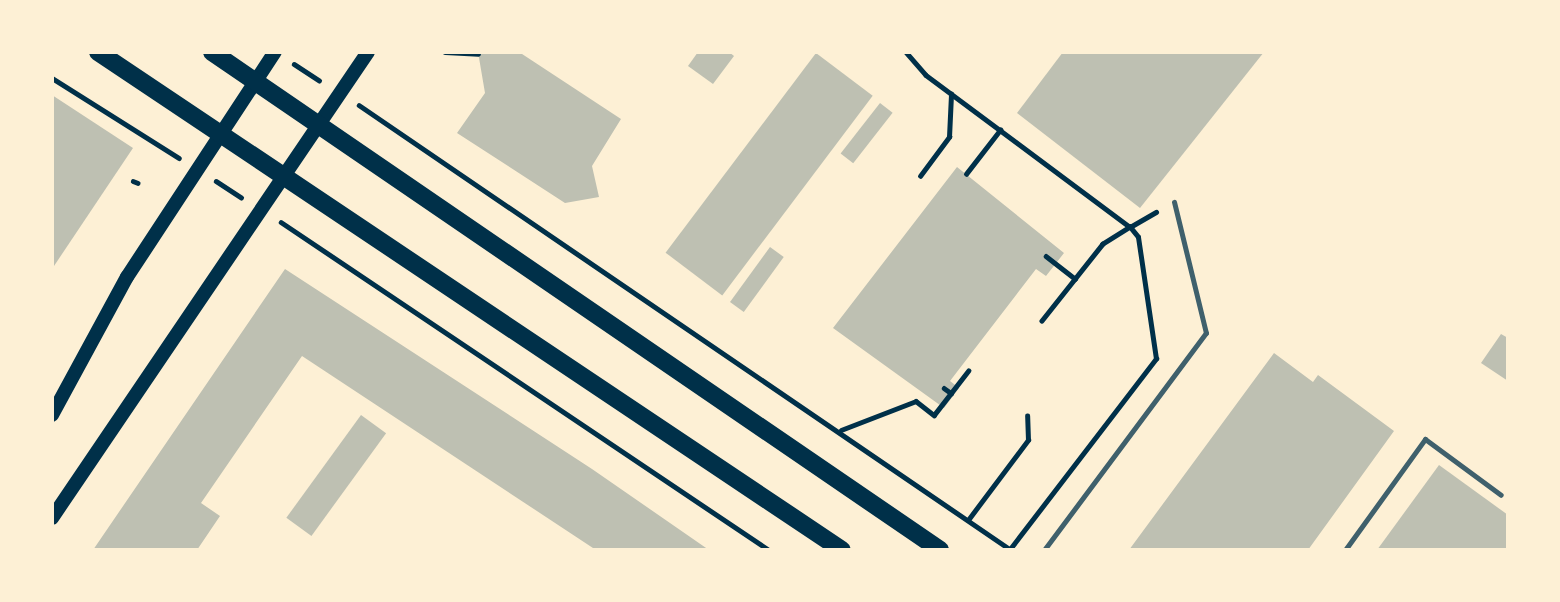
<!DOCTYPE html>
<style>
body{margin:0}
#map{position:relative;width:1560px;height:602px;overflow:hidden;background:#fdf0d5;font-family:"Nunito Sans",sans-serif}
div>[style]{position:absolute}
.building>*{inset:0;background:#bec0b2;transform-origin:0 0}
.path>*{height:4.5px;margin:-2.25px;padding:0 2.25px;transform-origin:2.25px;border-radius:2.25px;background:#003049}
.service>*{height:5px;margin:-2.5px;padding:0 2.5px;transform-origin:2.5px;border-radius:2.5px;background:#3f606c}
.secondary>*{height:14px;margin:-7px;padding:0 7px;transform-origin:7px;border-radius:7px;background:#003049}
.primary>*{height:18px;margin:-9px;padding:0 9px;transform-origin:9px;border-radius:9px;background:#003049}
span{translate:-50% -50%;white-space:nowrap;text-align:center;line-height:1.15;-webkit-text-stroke:5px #fdf0d5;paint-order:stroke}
.frame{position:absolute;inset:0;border:54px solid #fdf0d5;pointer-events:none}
</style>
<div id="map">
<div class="building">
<div style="clip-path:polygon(478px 52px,519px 52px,621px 119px,592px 166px,599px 197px,565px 203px,457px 133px,485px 93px)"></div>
<div style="clip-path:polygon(698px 52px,729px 52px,734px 56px,713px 84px,688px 66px)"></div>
<div style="clip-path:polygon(1063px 52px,1264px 52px,1140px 208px,1017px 113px)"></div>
<div style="left:816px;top:53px;width:71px;height:250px;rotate:37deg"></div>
<div style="clip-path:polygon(52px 95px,133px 148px,52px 269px)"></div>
<div style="left:880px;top:103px;width:16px;height:64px;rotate:38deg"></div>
<div style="clip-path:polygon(957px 167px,1064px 253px,1046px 276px,1036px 269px,950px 381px,959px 388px,944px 408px,833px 328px)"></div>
<div style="left:770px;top:247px;width:17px;height:68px;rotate:36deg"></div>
<div style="clip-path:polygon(285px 269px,592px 469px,709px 550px,596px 550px,302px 356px,201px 503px,220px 516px,197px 550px,93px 550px)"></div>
<div style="clip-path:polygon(1501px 334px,1508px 338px,1508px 381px,1481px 363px)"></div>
<div style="clip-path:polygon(1274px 353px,1313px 382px,1318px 375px,1394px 431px,1308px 550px,1129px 550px)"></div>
<div style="left:361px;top:415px;width:31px;height:127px;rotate:36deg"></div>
<div style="clip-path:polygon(1439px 465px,1508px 515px,1508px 550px,1377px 550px)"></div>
</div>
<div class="path">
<div style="left:445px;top:52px;width:33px;rotate:3deg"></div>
<div style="left:906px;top:52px;width:30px;rotate:49deg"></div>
<div style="left:926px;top:75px;width:254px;rotate:36.7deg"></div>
<div style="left:1130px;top:227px;width:30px;rotate:-30deg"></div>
<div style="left:294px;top:64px;width:30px;rotate:33deg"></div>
<div style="left:52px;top:78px;width:150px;rotate:32.2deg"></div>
<div style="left:359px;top:105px;width:789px;rotate:34.31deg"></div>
<div style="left:966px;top:174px;width:56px;rotate:-52.3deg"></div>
<div style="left:920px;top:176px;width:49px;rotate:-53.4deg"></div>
<div style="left:949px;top:137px;width:43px;rotate:-87.3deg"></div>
<div style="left:133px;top:181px;width:5px;rotate:22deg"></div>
<div style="left:216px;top:181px;width:30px;rotate:33deg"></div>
<div style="left:281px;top:222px;width:588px;rotate:33.91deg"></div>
<div style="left:1046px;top:256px;width:37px;rotate:38deg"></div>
<div style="left:944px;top:388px;width:9px;rotate:36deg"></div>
<div style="left:841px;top:430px;width:80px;rotate:-21.1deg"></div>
<div style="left:916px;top:401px;width:23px;rotate:38deg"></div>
<div style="left:934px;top:415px;width:56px;rotate:-52.3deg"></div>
<div style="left:968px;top:520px;width:100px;rotate:-53.1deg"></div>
<div style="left:1028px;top:440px;width:24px;rotate:-92deg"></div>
<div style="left:1010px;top:549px;width:240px;rotate:-52.5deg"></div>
<div style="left:1156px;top:359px;width:123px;rotate:-98.4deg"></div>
<div style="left:1138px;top:237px;width:13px;rotate:-129deg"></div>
<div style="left:1130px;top:227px;width:32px;rotate:148deg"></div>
<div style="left:1103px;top:244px;width:98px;rotate:128.4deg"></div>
</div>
<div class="service">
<div style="left:1044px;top:550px;width:271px;rotate:-53.3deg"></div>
<div style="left:1206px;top:333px;width:135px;rotate:-103.7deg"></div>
<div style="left:1345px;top:550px;width:137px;rotate:-54.2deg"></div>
<div style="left:1425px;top:439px;width:94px;rotate:36.4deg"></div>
</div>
<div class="secondary">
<div style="left:52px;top:415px;width:157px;rotate:-61.5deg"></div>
<div style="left:127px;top:277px;width:269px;rotate:-56.7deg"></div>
<div style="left:52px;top:518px;width:563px;rotate:-55.86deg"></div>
</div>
<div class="primary">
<div style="left:98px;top:52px;width:895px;rotate:33.8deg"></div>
<div style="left:212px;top:52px;width:882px;rotate:34.37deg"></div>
</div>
<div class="frame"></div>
</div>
